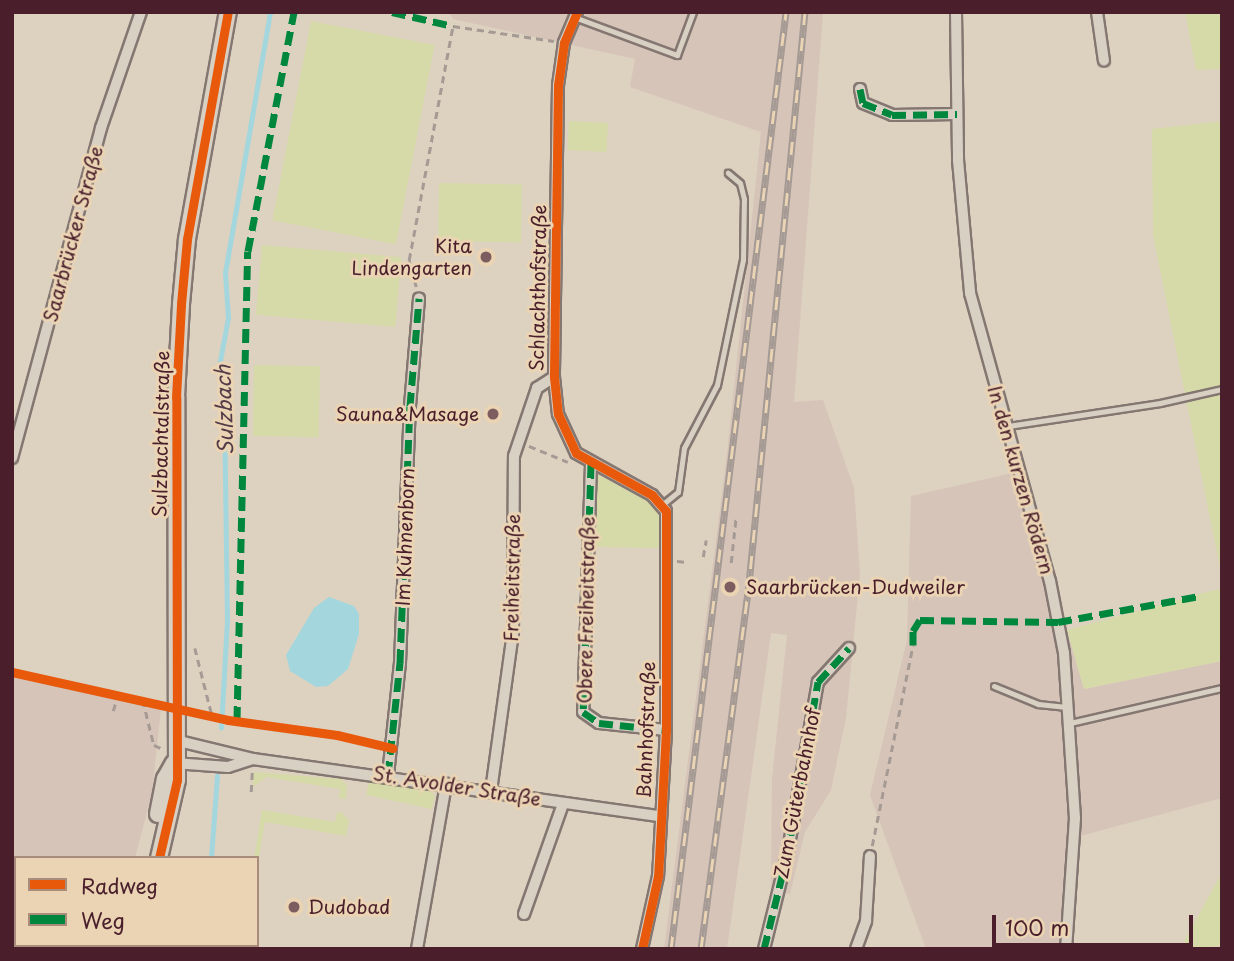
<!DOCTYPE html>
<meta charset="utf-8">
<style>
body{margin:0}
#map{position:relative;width:1234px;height:961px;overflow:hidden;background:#ddd1c0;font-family:"Playpen Sans",sans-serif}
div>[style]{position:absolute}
.built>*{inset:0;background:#d6c4b8}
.green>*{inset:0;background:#d6daa9;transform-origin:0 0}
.water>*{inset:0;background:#a4d7dd}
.stream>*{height:4.5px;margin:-2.25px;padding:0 2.25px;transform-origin:2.25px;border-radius:2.25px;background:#a4d7dd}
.path>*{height:2.5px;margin-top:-1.25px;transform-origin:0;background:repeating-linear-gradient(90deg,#a59b94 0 7px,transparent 0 12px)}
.roads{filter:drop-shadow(2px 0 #847771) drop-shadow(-2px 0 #847771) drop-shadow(0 2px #847771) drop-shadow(0 -2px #847771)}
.service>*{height:5px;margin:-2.5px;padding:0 2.5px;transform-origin:2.5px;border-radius:2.5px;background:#d9d0c4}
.minor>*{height:10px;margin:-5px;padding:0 5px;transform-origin:5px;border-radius:5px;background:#d9d0c4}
.secondary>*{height:16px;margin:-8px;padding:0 8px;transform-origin:8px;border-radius:8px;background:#d9d0c4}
.rail>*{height:7px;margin-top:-3.5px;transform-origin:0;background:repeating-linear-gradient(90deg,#ead4b3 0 13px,#a59b94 0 26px);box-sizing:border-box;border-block:2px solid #a59b94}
.quiet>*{height:7px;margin-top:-3.5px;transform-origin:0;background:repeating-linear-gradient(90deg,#00873e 0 14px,transparent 0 21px)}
.cycleway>*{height:9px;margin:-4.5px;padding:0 4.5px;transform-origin:4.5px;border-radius:4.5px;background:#e8590c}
.dots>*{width:19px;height:19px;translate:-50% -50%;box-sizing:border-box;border:4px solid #ead4b3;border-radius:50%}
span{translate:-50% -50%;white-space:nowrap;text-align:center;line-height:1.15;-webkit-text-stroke:6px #ead4b3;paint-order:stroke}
.street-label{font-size:19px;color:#4a1f2b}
.poi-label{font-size:19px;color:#4a1f2b}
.right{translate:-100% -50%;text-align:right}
.left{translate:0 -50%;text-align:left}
.water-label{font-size:21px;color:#543b48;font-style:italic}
.frame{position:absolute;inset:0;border:14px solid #4a1f2b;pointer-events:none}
.legend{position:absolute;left:14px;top:856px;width:245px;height:91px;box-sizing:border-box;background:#ead4b3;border:2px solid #aa8c7d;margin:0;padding:9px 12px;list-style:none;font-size:21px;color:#4a1f2b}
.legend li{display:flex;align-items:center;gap:14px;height:35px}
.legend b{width:35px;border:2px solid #aa8c7d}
.scale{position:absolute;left:992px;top:915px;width:201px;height:32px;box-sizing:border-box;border:4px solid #4a1f2b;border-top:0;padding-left:9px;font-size:21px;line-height:24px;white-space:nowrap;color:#4a1f2b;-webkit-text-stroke:5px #ead4b3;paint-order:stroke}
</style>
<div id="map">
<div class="built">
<div style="clip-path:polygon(449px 12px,823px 12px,794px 402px,823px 400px,854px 488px,860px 574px,846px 718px,831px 790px,805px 832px,790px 894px,771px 889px,772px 779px,787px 635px,771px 633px,727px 949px,664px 949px,727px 454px,761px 132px,630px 87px,635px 59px,453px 19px)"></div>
<div style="clip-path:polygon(1021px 471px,1084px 689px,1222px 661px,1222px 798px,1080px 836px,1059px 949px,926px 949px,870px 795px,907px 640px,911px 496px)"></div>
<div style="clip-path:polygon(12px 675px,161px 708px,152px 793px,135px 858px,16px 858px,16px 945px,90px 945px,79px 949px,12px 949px)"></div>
</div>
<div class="green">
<div style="clip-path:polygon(1185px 12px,1222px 12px,1222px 69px,1196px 70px)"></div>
<div style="left:311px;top:21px;width:126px;height:203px;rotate:11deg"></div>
<div style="left:569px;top:121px;width:39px;height:29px;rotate:3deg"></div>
<div style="clip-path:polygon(1222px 121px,1222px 578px,1153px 235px,1152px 129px)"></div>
<div style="left:439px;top:183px;width:83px;height:58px;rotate:1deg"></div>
<div style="left:262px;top:245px;width:140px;height:70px;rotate:5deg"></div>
<div style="left:254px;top:365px;width:66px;height:71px;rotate:1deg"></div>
<div style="clip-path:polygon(595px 473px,655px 505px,660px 517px,659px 548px,593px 547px)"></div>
<div style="clip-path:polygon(1222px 588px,1222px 661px,1084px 689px,1067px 630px)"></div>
<div style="clip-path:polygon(254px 772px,341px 779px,347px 785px,346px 799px,339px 798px,340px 789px,267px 777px,252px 787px)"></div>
<div style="clip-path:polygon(369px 782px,430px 791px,435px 796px,432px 809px,366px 795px)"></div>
<div style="clip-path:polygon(262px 810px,335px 822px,337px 812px,343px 813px,349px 821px,346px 836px,265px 822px,257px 868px,254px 858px)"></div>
<div style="clip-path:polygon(1222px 872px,1222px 946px,1180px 949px)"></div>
</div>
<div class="water">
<div style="clip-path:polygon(329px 597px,354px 606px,359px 614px,359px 634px,348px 669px,328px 686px,316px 687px,290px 671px,286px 655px,314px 608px)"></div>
</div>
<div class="stream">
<div style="left:221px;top:728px;width:106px;rotate:-86.8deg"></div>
<div style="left:227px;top:622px;width:216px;rotate:-90.8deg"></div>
<div style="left:224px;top:406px;width:40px;rotate:-97.1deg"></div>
<div style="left:219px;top:366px;width:49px;rotate:-79.4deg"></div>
<div style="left:228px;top:318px;width:45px;rotate:-93.8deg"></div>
<div style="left:225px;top:273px;width:265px;rotate:-80.2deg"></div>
<div style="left:211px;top:858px;width:82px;rotate:-85.8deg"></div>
<div style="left:204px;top:949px;width:4px;rotate:-76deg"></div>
</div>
<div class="path">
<div style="left:534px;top:272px;width:9px"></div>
<div style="left:416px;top:287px;width:28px;rotate:-105deg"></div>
<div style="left:409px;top:260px;width:238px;rotate:-79.4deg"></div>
<div style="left:453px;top:26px;width:102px;rotate:8.4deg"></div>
<div style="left:529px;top:446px;width:42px;rotate:22.3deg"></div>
<div style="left:703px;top:557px;width:17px;rotate:-80deg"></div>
<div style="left:677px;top:561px;width:10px;rotate:6deg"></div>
<div style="left:731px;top:563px;width:47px;rotate:-83.9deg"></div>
<div style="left:195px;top:648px;width:69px;rotate:75.8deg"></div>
<div style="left:143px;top:700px;width:46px;rotate:76.3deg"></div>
<div style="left:154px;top:745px;width:10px;rotate:24deg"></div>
<div style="left:113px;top:711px;width:17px;rotate:-73deg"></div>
<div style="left:251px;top:792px;width:21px;rotate:-87deg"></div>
<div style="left:872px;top:846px;width:205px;rotate:-78.5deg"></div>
<div style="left:71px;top:949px;width:4px;rotate:-76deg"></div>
</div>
<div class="roads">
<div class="service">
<div style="left:574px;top:17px;width:110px;rotate:20.3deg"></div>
<div style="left:677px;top:55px;width:46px;rotate:-69.6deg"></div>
<div style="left:1008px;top:426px;width:154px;rotate:-8.6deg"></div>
<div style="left:1160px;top:403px;width:64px;rotate:-12.7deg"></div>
<div style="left:663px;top:504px;width:19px;rotate:-39deg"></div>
<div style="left:678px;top:492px;width:44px;rotate:-82.2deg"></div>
<div style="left:684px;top:448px;width:71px;rotate:-62.4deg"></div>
<div style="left:717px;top:385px;width:128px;rotate:-78.3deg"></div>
<div style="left:743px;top:260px;width:61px;rotate:-89.1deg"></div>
<div style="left:744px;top:199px;width:16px;rotate:-104deg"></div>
<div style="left:740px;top:183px;width:16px;rotate:-140deg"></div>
<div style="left:994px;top:686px;width:48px;rotate:22.2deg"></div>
<div style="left:1038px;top:704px;width:31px;rotate:6deg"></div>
<div style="left:1070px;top:723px;width:156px;rotate:-13deg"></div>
</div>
<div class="minor">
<div style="left:577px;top:12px;width:34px;rotate:113deg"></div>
<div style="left:564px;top:43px;width:42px;rotate:98.1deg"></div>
<div style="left:558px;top:85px;width:292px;rotate:90.8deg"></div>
<div style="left:554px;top:377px;width:37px;rotate:84deg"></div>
<div style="left:558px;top:414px;width:43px;rotate:65.2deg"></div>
<div style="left:576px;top:453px;width:87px;rotate:28.9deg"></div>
<div style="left:652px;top:495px;width:21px;rotate:49deg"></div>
<div style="left:666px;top:511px;width:219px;rotate:90deg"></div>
<div style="left:666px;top:730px;width:146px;rotate:93.1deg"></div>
<div style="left:658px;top:876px;width:75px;rotate:102.4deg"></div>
<div style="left:956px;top:12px;width:148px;rotate:89.2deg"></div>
<div style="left:958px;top:160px;width:134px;rotate:84.8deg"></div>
<div style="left:970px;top:293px;width:299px;rotate:74.5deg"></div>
<div style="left:1050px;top:581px;width:73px;rotate:79deg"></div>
<div style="left:1064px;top:653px;width:165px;rotate:86.2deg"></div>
<div style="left:1075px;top:818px;width:131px;rotate:93.9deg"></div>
<div style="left:1097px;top:12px;width:49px;rotate:81.9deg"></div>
<div style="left:860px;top:89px;width:14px;rotate:78deg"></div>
<div style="left:863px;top:103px;width:31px;rotate:22deg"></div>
<div style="left:892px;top:115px;width:65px;rotate:-0.9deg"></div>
<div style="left:12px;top:458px;width:342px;rotate:-74.9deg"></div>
<div style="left:101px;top:128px;width:123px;rotate:-71deg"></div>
<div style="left:591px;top:464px;width:248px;rotate:91.8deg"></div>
<div style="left:583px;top:712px;width:19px;rotate:35deg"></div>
<div style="left:599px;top:723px;width:67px;rotate:6deg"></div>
<div style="left:175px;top:740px;width:80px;rotate:13.7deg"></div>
<div style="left:253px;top:759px;width:411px;rotate:8deg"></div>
<div style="left:174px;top:763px;width:54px;rotate:4.2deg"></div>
<div style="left:228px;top:767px;width:26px;rotate:-18deg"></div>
<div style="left:388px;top:775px;width:113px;rotate:-83.9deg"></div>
<div style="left:400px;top:663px;width:257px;rotate:-87.8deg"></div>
<div style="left:410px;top:406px;width:108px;rotate:-85.2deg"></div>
<div style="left:491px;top:791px;width:160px;rotate:-82.1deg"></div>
<div style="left:513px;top:633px;width:177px;rotate:-89.7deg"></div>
<div style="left:514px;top:456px;width:72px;rotate:-71.3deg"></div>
<div style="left:537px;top:388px;width:20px;rotate:-33deg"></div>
<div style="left:524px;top:914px;width:117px;rotate:-70.5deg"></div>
<div style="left:417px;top:949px;width:168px;rotate:-80deg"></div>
<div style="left:764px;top:949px;width:96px;rotate:-76.1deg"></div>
<div style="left:787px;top:856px;width:177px;rotate:-79.9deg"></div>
<div style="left:818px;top:682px;width:46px;rotate:-47.6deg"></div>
<div style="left:856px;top:949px;width:30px;rotate:-70deg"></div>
<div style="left:866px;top:921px;width:65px;rotate:-86.5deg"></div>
</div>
<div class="secondary">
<div style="left:158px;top:814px;width:36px;rotate:-79deg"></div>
<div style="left:165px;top:779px;width:18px;rotate:-61deg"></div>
<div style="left:159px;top:858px;width:80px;rotate:-77deg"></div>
<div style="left:177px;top:780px;width:383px;rotate:-90.1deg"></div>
<div style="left:176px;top:397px;width:93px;rotate:-86.9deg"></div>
<div style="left:181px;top:304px;width:65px;rotate:-84.7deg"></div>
<div style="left:187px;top:239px;width:231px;rotate:-79.8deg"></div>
<div style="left:126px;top:949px;width:4px;rotate:-76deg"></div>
<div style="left:138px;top:949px;width:4px;rotate:-76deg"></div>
</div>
</div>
<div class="rail">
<div style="left:671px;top:949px;width:944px;rotate:-83deg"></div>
<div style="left:701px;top:949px;width:358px;rotate:-82.5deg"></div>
<div style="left:748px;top:594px;width:585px;rotate:-84.41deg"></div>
</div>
<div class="quiet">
<div style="left:392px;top:12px;width:63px;rotate:12.9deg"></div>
<div style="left:860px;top:89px;width:14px;rotate:78deg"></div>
<div style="left:863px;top:103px;width:31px;rotate:22deg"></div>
<div style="left:892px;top:115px;width:65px;rotate:-0.9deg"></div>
<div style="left:591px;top:464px;width:248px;rotate:91.8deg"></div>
<div style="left:583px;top:712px;width:19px;rotate:35deg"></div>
<div style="left:599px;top:723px;width:67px;rotate:6deg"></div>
<div style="left:913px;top:645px;width:14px;rotate:-90deg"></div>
<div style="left:913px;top:631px;width:13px;rotate:-58deg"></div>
<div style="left:920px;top:620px;width:138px;rotate:0.8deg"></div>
<div style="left:1058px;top:622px;width:144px;rotate:-10.4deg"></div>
<div style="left:237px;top:720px;width:469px;rotate:-88.7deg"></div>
<div style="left:248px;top:251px;width:243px;rotate:-79.1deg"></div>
<div style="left:388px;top:775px;width:113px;rotate:-83.9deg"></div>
<div style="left:400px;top:663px;width:257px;rotate:-87.8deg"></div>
<div style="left:410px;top:406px;width:108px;rotate:-85.2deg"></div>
<div style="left:764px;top:949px;width:96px;rotate:-76.1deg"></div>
<div style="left:787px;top:856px;width:177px;rotate:-79.9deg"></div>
<div style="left:818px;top:682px;width:46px;rotate:-47.6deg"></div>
</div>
<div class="cycleway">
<div style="left:577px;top:12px;width:34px;rotate:113deg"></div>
<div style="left:564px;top:43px;width:42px;rotate:98.1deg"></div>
<div style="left:558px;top:85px;width:292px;rotate:90.8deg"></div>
<div style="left:554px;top:377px;width:37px;rotate:84deg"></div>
<div style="left:558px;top:414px;width:43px;rotate:65.2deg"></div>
<div style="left:576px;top:453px;width:87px;rotate:28.9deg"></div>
<div style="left:652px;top:495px;width:21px;rotate:49deg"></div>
<div style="left:666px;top:511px;width:219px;rotate:90deg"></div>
<div style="left:666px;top:730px;width:146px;rotate:93.1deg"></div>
<div style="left:658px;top:876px;width:75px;rotate:102.4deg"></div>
<div style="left:12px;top:672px;width:221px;rotate:12.5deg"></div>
<div style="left:228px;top:720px;width:110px;rotate:7.8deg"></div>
<div style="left:337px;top:735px;width:57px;rotate:13.3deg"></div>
<div style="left:159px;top:858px;width:80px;rotate:-77deg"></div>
<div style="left:177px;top:780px;width:383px;rotate:-90.1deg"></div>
<div style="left:176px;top:397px;width:93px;rotate:-86.9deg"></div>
<div style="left:181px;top:304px;width:65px;rotate:-84.7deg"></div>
<div style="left:187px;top:239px;width:231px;rotate:-79.8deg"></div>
</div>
<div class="dots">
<div style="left:486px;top:257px;background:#7d5d5f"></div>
<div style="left:493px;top:414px;background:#7d5d5f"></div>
<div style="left:730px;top:587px;background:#7d5d5f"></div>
<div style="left:294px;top:907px;background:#7d5d5f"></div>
</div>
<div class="street-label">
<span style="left:73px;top:234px;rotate:-75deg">Saarbrücker Straße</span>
<span style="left:538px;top:288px;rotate:-89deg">Schlachthofstraße</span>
<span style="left:161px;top:434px;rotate:-89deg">Sulzbachtalstraße</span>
<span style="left:1021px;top:480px;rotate:74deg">In den kurzen Rödern</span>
<span style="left:405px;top:537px;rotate:-88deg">Im Kuhnenborn</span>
<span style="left:512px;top:578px;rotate:-89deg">Freiheitstraße</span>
<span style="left:586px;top:610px;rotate:-89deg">Obere Freiheitstraße</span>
<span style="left:646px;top:730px;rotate:-88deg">Bahnhofstraße</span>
<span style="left:457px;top:786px;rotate:9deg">St. Avolder Straße</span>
<span style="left:797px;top:793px;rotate:-79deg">Zum Güterbahnhof</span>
</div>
<div class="poi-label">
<span class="right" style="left:472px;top:257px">Kita<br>Lindengarten</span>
<span class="right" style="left:479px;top:414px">Sauna&amp;Masage</span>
<span class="left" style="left:746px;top:587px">Saarbrücken-Dudweiler</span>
<span class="left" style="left:308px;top:907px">Dudobad</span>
</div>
<div class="water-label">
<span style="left:223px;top:410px;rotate:-92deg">Sulzbach</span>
</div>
<div class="frame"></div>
<ul class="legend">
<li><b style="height:9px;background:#e8590c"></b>Radweg</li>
<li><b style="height:9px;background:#00873e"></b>Weg</li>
</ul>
<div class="scale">100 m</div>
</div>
